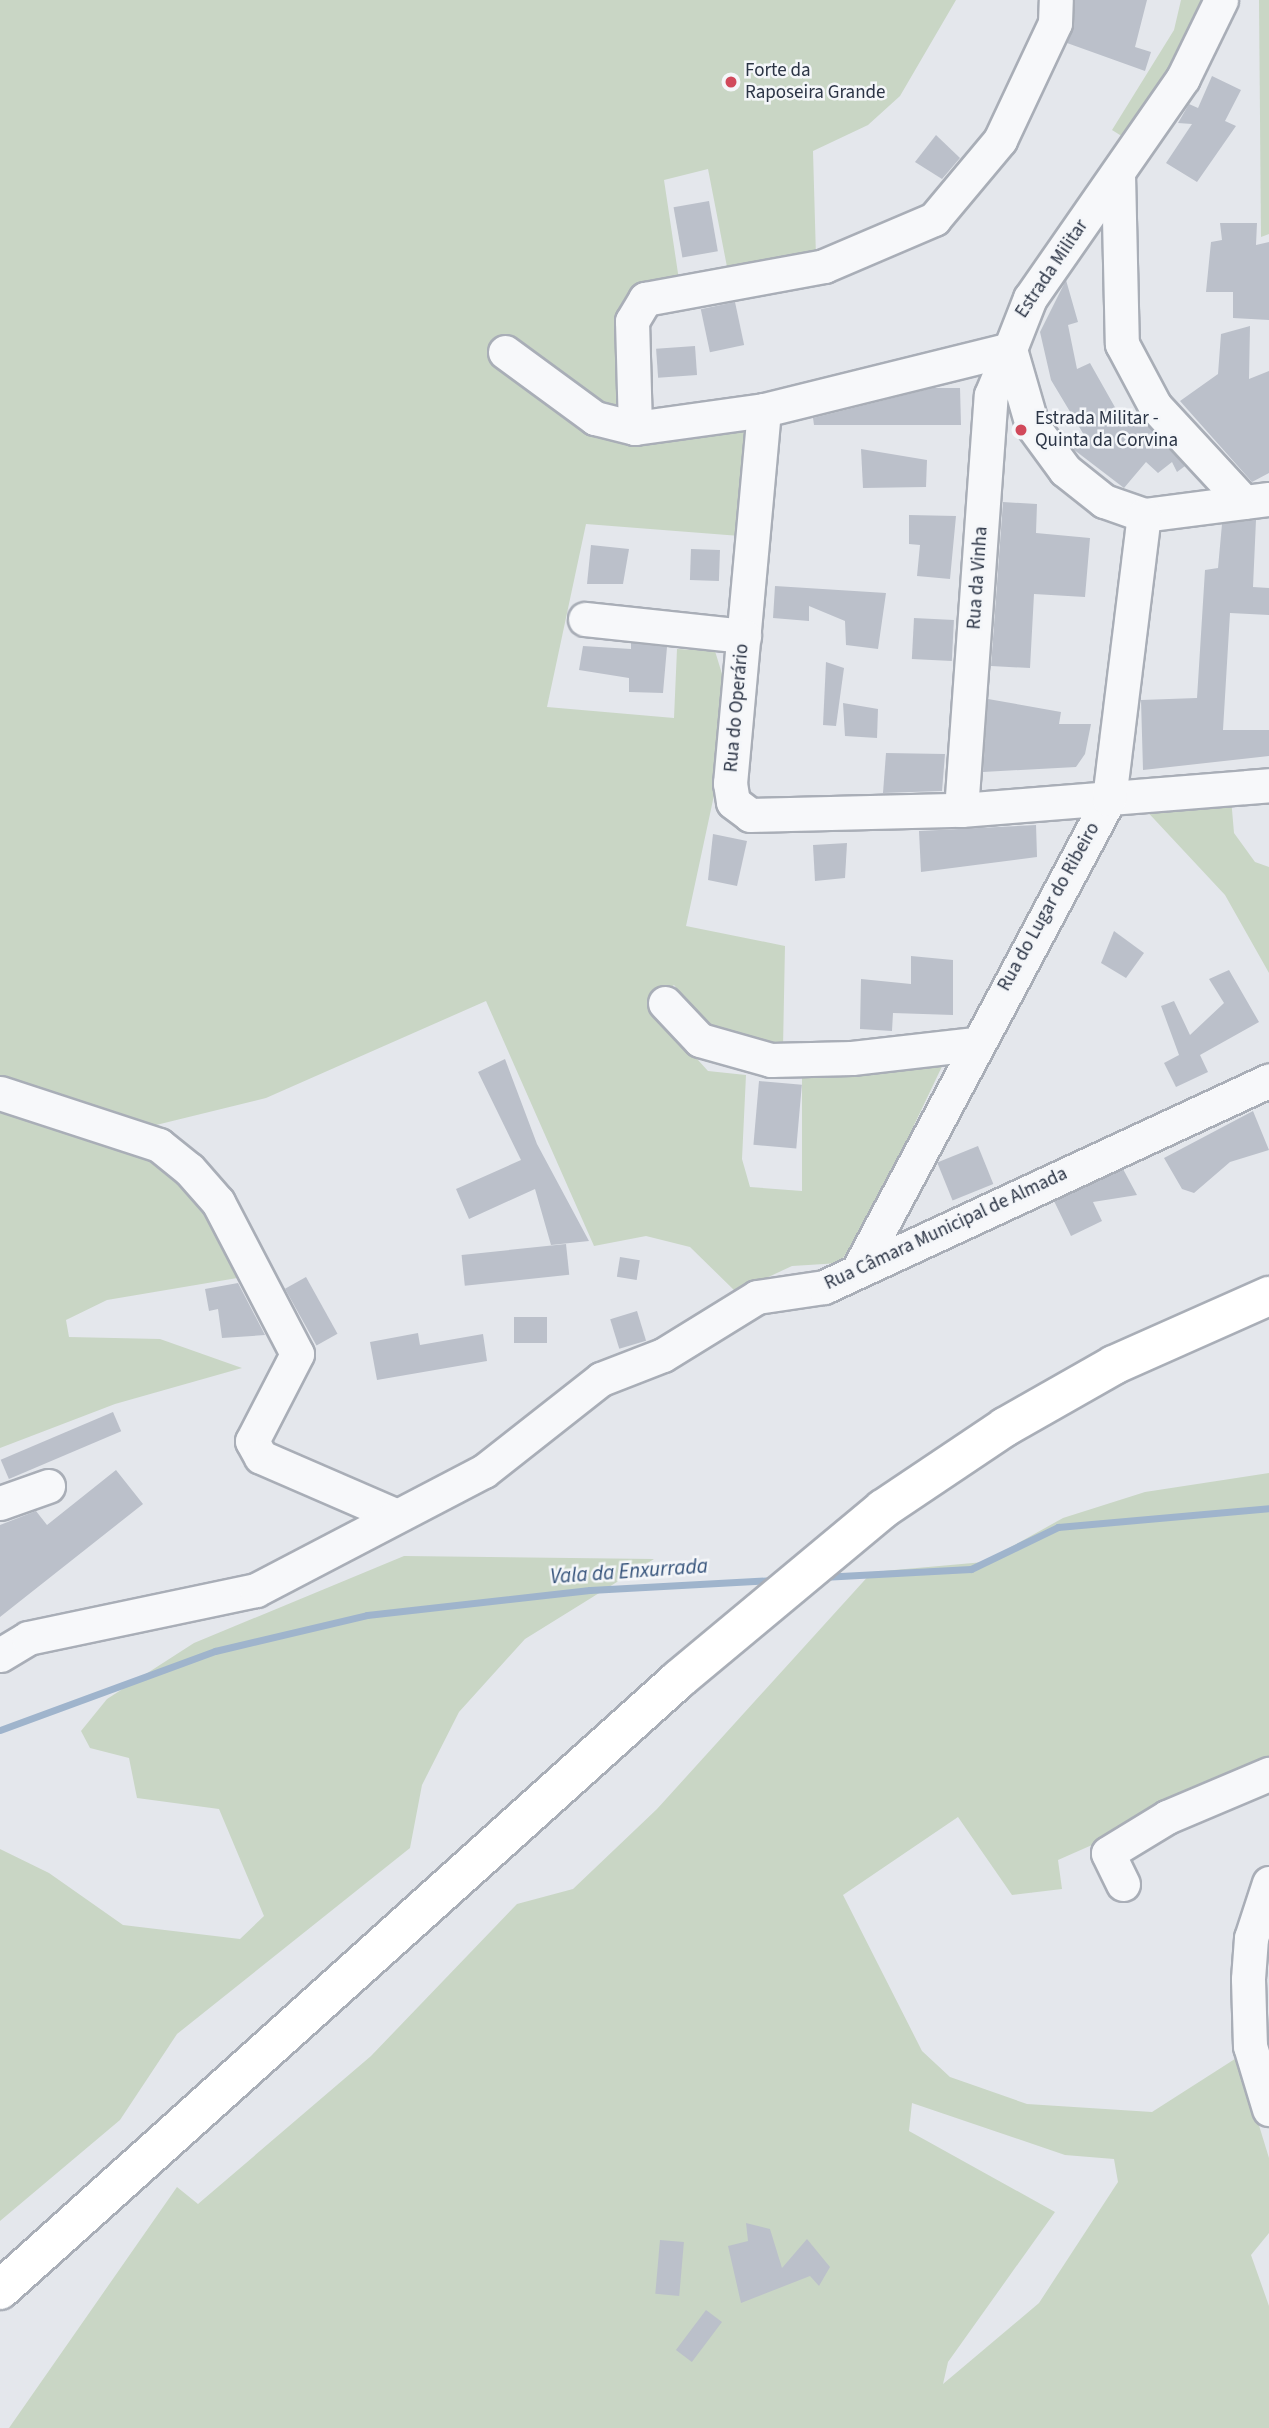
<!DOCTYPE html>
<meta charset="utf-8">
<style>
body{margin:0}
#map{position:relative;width:1269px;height:2428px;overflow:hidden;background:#e4e7ec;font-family:"Source Sans 3",sans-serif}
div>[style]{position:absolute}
.green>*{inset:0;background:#c9d6c5}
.stream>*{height:7px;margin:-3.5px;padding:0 3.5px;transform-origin:3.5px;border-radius:3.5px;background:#9fb4cc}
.building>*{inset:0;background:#bbc0ca;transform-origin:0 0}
.roads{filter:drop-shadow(2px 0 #a9aeb7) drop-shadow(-2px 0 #a9aeb7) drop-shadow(0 2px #a9aeb7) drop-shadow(0 -2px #a9aeb7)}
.minor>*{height:33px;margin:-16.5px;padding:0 16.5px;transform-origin:16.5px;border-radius:16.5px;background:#f7f8fa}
.major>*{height:38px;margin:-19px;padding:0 19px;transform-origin:19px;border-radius:19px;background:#fff}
.dots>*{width:19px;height:19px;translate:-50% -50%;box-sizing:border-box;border:4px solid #f4f6f9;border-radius:50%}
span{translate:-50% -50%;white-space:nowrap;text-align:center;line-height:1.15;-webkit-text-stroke:5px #f4f6f9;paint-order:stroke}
.poi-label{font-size:19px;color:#2b3445}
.left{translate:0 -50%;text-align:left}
.street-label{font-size:19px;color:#2b3445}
.water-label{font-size:21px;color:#34527a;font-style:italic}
</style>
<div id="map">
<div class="green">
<div style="clip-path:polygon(0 0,956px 0,900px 96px,868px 125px,813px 151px,816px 257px,728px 272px,708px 169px,664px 180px,679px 280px,649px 285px,619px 406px,600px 406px,615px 438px,747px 425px,740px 536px,586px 524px,547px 707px,674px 718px,677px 649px,715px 651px,726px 687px,725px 744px,686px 926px,785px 946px,783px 1048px,713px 1036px,674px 985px,649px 1006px,708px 1071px,746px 1075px,742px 1159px,750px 1187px,802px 1191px,802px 1076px,946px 1058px,877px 1203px,840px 1263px,792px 1266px,736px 1292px,690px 1247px,646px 1236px,594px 1246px,486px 1001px,266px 1098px,152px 1126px,255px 1275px,107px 1300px,66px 1320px,69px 1337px,160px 1339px,242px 1368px,115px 1404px,0 1448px)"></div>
<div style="clip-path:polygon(1181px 0,1207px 0,1201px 29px,1128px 140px,1112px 130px,1174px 30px)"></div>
<div style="clip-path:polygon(1259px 0,1269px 0,1269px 234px,1261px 237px)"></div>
<div style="clip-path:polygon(1231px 798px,1234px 833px,1255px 862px,1269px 867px,1269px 973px,1225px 895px,1141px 805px)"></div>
<div style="clip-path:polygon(evenodd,1269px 1473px,1269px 1767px,1058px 1860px,1062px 1889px,1012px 1895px,958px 1817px,843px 1895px,922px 2051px,950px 2077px,1027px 2104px,1152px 2112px,1238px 2057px,1269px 2158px,1269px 2233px,1251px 2255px,1269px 2306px,1269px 2428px,9px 2428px,177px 2187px,198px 2204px,371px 2056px,517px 1904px,573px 1889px,657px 1809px,872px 1572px,984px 1562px,1063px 1518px,1145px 1492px,1269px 1473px,912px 2103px,1065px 2155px,1114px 2159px,1118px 2182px,1039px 2303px,943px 2384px,948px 2362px,1055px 2212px,909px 2131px,912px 2103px)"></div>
<div style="clip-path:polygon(404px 1556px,654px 1559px,525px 1639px,459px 1712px,422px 1785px,410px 1848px,177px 2034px,120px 2120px,0 2221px,0 1849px,49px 1873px,123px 1925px,240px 1939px,264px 1916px,219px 1809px,137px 1798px,129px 1758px,90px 1748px,81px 1731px,107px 1699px,194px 1643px)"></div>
</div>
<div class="stream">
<div style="left:822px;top:1577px;width:149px;rotate:-3.1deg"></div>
<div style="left:971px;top:1569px;width:97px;rotate:-25.8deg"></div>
<div style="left:1058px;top:1527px;width:212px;rotate:-5.1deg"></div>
<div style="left:0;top:1730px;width:229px;rotate:-20.2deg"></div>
<div style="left:215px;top:1651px;width:156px;rotate:-13.3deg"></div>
<div style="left:367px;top:1615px;width:224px;rotate:-6.4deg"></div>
<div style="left:590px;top:1590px;width:186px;rotate:-3.1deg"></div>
</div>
<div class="building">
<div style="clip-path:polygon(1075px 0,1147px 0,1135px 47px,1151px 52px,1145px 71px,1067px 43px)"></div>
<div style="clip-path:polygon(1212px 76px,1241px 90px,1225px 121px,1236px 126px,1197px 182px,1166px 163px,1192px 124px,1178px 123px,1189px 104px,1198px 108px)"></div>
<div style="clip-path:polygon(936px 135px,960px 158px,942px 179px,915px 162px)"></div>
<div style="left:709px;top:201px;width:51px;height:36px;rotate:80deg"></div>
<div style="clip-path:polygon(1220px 223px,1257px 223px,1256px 245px,1269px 242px,1269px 320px,1233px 318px,1233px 292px,1206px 292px,1211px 242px,1222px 240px)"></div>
<div style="clip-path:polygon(1066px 280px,1078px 322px,1068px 325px,1077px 369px,1090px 363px,1125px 425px,1139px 416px,1185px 466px,1177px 472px,1172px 462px,1158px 473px,1146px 462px,1124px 488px,1073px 449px,1087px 440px,1051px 380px,1040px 332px)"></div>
<div style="left:735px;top:302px;width:44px;height:35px;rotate:78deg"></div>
<div style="clip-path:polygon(1250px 326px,1249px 379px,1269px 371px,1269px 473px,1252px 482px,1180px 401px,1218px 374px,1221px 334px)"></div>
<div style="left:695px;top:346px;width:29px;height:39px;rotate:86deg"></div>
<div style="clip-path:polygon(933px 388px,960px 388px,961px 425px,814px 425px,813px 418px)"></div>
<div style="clip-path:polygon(861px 449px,927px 460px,926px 487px,863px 488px)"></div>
<div style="clip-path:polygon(1003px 502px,1037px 504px,1036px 533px,1090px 538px,1085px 597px,1034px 594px,1030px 668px,991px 666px)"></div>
<div style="clip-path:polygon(909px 515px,956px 516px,950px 579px,917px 576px,920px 545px,909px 544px)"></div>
<div style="clip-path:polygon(1256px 520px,1253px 587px,1269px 588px,1269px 615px,1230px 613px,1223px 730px,1269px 730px,1269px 756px,1143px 770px,1141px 700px,1197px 698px,1205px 570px,1218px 568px,1222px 524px)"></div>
<div style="clip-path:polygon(591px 545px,629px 549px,623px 584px,587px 584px)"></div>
<div style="left:691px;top:549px;width:29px;height:31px;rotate:2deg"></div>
<div style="clip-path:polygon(775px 586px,886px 593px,878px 649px,846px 645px,845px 621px,809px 606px,809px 621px,773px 618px)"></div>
<div style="left:914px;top:618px;width:40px;height:41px;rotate:3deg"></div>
<div style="clip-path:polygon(631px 643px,667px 647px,663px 693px,629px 692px,629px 678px,579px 670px,583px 646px,631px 649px)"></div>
<div style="clip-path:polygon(826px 662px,844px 668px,836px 726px,823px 725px)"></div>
<div style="clip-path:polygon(988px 699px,1061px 712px,1059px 724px,1091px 724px,1085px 754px,1076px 767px,983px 772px)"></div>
<div style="clip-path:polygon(843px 703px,878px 709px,877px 738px,845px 736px)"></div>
<div style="clip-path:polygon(886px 753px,945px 754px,942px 791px,883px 793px)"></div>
<div style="clip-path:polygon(1036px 825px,1037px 857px,921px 872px,919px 831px)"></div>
<div style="clip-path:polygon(713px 834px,747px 841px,737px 886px,708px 880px)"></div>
<div style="clip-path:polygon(847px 843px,845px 878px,815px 881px,813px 845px)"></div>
<div style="clip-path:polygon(1114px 931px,1144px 953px,1126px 978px,1101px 963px)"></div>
<div style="clip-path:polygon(911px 956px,953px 960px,953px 1015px,893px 1013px,892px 1031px,860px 1029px,861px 979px,911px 984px)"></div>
<div style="clip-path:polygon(1229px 970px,1259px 1022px,1200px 1055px,1208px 1072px,1176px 1087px,1164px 1063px,1179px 1055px,1161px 1006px,1174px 1001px,1190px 1035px,1224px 1003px,1209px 979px)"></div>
<div style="clip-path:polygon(505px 1059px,537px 1144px,589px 1241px,551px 1245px,535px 1189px,469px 1219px,456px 1189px,521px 1160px,478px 1072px)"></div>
<div style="left:759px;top:1081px;width:43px;height:64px;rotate:5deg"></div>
<div style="clip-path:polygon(1253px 1111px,1269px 1150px,1230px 1162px,1194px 1193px,1182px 1189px,1164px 1158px)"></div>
<div style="left:978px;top:1146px;width:41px;height:44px;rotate:68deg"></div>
<div style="clip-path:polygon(1123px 1169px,1137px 1195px,1093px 1202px,1102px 1221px,1071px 1236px,1054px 1201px)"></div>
<div style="left:566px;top:1244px;width:31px;height:105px;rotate:84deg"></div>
<div style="left:620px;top:1257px;width:20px;height:20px;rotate:9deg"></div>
<div style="left:306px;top:1277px;width:65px;height:24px;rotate:61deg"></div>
<div style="clip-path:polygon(238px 1283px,265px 1335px,222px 1338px,218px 1309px,209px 1311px,205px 1289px)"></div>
<div style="left:637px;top:1311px;width:31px;height:28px;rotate:73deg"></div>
<div style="left:514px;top:1317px;width:33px;height:26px"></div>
<div style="clip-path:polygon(418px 1333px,420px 1345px,483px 1334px,487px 1361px,377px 1380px,370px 1342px)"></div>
<div style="left:113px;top:1412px;width:21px;height:122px;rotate:67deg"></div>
<div style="clip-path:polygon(116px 1470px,143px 1504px,0 1617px,0 1525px,36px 1511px,47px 1525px)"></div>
<div style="clip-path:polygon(746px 2223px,770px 2229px,782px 2268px,807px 2239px,830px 2267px,819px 2286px,810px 2276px,741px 2303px,728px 2246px,748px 2241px)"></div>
<div style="left:660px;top:2240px;width:24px;height:54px;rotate:5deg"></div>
<div style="left:706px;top:2310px;width:20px;height:50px;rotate:37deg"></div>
</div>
<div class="roads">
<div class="minor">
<div style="left:1221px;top:0;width:87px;rotate:116deg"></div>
<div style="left:1183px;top:78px;width:268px;rotate:124.8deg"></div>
<div style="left:1030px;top:298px;width:55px;rotate:111.4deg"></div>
<div style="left:1010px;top:349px;width:79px;rotate:73.9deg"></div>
<div style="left:1032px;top:425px;width:56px;rotate:53.7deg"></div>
<div style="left:1065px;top:470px;width:50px;rotate:38.5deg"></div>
<div style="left:1104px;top:501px;width:42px;rotate:19.3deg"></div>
<div style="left:1144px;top:515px;width:126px;rotate:-7.3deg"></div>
<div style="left:1118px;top:174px;width:170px;rotate:88.7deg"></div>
<div style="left:1122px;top:344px;width:70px;rotate:62deg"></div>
<div style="left:1155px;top:406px;width:131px;rotate:47.2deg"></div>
<div style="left:505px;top:352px;width:112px;rotate:36.3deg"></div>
<div style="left:595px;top:418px;width:41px;rotate:14deg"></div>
<div style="left:635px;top:428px;width:130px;rotate:-7.9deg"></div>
<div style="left:764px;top:410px;width:253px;rotate:-13.9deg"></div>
<div style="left:764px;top:410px;width:375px;rotate:95.2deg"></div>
<div style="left:730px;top:783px;width:19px;rotate:81deg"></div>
<div style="left:733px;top:802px;width:21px;rotate:37deg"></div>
<div style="left:750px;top:815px;width:211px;rotate:-1.4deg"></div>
<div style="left:961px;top:810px;width:309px;rotate:-4.6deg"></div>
<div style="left:635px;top:428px;width:107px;rotate:-91.6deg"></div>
<div style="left:632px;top:321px;width:26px;rotate:-59deg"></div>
<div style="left:645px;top:299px;width:182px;rotate:-10.4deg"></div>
<div style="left:824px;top:266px;width:120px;rotate:-23.1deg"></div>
<div style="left:934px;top:219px;width:103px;rotate:-50.1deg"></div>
<div style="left:1000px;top:140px;width:129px;rotate:-64.8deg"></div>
<div style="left:1055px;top:23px;width:23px;rotate:-88deg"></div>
<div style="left:585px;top:619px;width:160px;rotate:6.1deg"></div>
<div style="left:961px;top:810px;width:416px;rotate:-85.9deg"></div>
<div style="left:991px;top:395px;width:50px;rotate:-67.6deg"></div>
<div style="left:665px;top:1003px;width:51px;rotate:46.6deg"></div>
<div style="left:700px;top:1040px;width:74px;rotate:15.7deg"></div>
<div style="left:771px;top:1060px;width:81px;rotate:-1.4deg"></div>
<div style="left:852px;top:1058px;width:124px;rotate:-6.5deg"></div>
<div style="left:0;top:1093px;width:167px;rotate:18.1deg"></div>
<div style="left:159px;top:1145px;width:38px;rotate:39deg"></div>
<div style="left:189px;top:1169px;width:44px;rotate:48.7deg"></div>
<div style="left:218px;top:1202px;width:171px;rotate:62.5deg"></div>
<div style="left:297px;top:1354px;width:98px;rotate:117.3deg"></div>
<div style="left:252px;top:1441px;width:18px;rotate:61deg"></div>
<div style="left:261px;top:1457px;width:146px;rotate:23.4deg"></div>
<div style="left:858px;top:1270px;width:534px;rotate:-61.95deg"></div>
<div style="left:1109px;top:799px;width:286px;rotate:-83deg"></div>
<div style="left:0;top:1503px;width:51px;rotate:-19.5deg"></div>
<div style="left:0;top:1655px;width:33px;rotate:-31deg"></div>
<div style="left:28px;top:1638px;width:233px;rotate:-11.9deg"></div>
<div style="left:256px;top:1590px;width:257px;rotate:-27.6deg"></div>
<div style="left:484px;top:1471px;width:149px;rotate:-38.2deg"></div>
<div style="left:601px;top:1379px;width:66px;rotate:-21.2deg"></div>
<div style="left:663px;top:1355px;width:110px;rotate:-31.7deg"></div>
<div style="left:757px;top:1297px;width:68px;rotate:-8.5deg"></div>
<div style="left:824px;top:1287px;width:491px;rotate:-24.9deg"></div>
<div style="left:1269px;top:1883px;width:58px;rotate:108.1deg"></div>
<div style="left:1251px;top:1938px;width:41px;rotate:94.2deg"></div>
<div style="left:1248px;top:1979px;width:67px;rotate:88.3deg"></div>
<div style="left:1250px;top:2046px;width:66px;rotate:73.2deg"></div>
<div style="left:1123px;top:1884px;width:34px;rotate:-116deg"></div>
<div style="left:1108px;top:1853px;width:69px;rotate:-31.4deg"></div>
<div style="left:1167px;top:1817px;width:111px;rotate:-22.9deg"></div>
</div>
<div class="major">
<div style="left:0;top:2290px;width:913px;rotate:-41.98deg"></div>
<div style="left:679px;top:1679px;width:266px;rotate:-39.8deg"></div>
<div style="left:883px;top:1509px;width:147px;rotate:-33.9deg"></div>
<div style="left:1005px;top:1427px;width:125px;rotate:-29.6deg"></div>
<div style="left:1114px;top:1365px;width:170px;rotate:-24deg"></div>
</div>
</div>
<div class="dots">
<div style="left:731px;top:82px;background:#d1495b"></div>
<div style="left:1021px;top:430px;background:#d1495b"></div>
</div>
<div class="poi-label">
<span class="left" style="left:745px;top:82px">Forte da<br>Raposeira Grande</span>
<span class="left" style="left:1035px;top:430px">Estrada Militar -<br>Quinta da Corvina</span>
</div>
<div class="street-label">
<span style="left:1052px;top:269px;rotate:-56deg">Estrada Militar</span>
<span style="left:978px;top:578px;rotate:-86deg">Rua da Vinha</span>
<span style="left:737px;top:708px;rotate:-85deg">Rua do Operário</span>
<span style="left:1049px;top:907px;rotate:-61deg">Rua do Lugar do Ribeiro</span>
<span style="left:946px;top:1229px;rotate:-25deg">Rua Câmara Municipal de Almada</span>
</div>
<div class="water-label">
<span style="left:629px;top:1571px;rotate:-4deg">Vala da Enxurrada</span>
</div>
</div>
